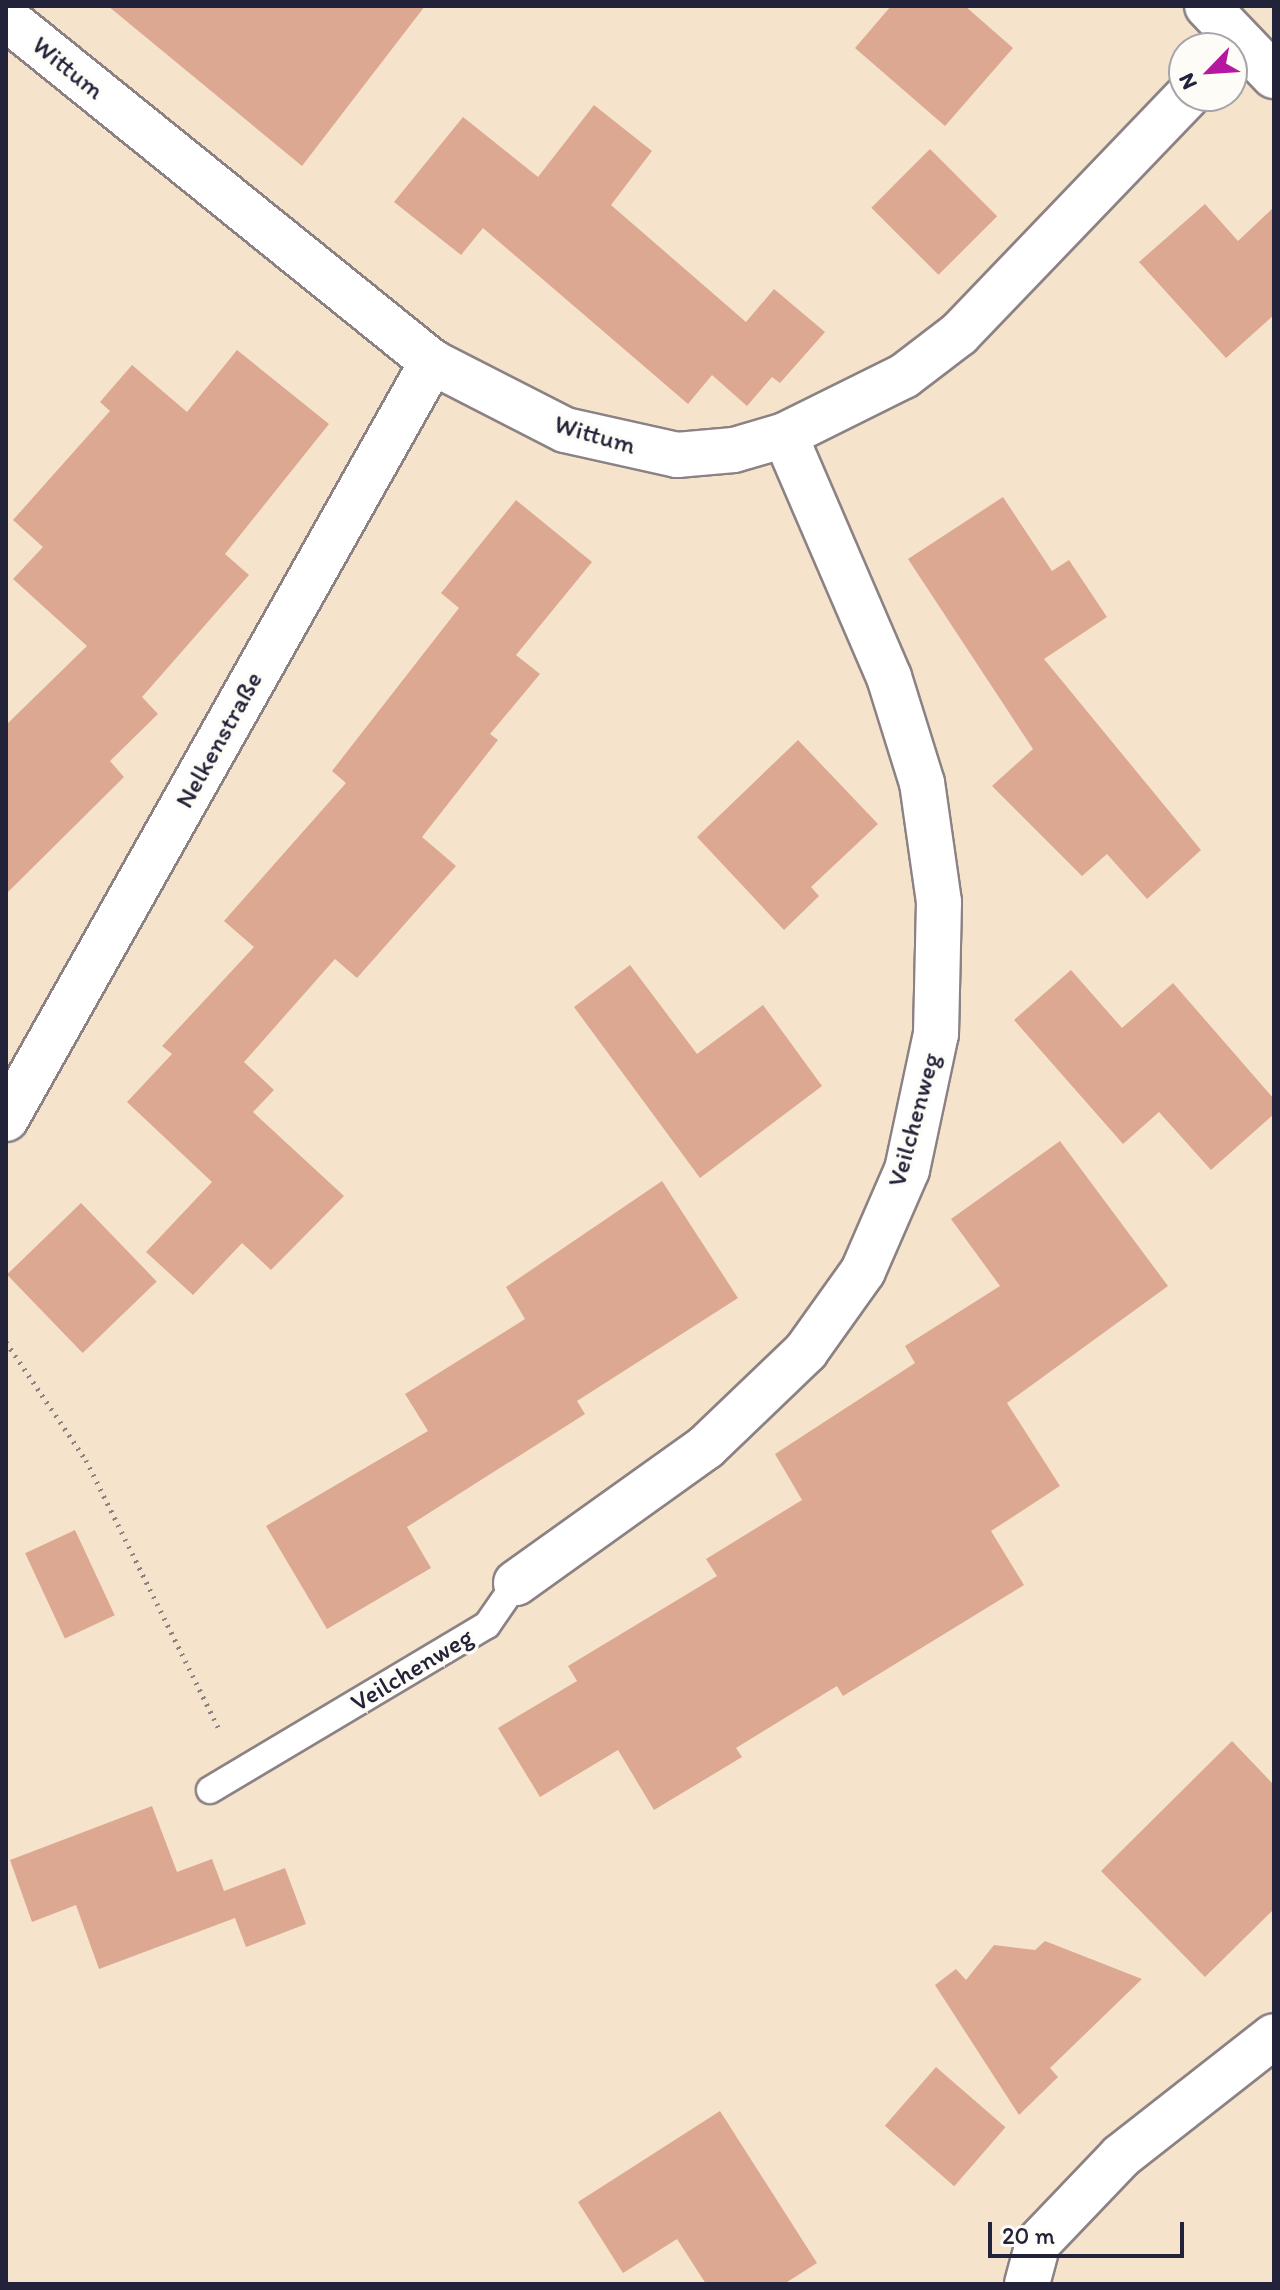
<!DOCTYPE html>
<meta charset="utf-8">
<style>
body{margin:0}
#map{position:relative;width:1280px;height:2290px;overflow:hidden;background:#f6e3cc;font-family:Itim,sans-serif}
div>[style]{position:absolute}
.building>*{inset:0;background:#dda891;transform-origin:0 0}
.path>*{height:5px;margin-top:-2.5px;transform-origin:0;background:repeating-linear-gradient(90deg,#8c8284 0 2px,transparent 0 8px)}
.roads{filter:drop-shadow(2px 0 #8c8284) drop-shadow(-2px 0 #8c8284) drop-shadow(0 2px #8c8284) drop-shadow(0 -2px #8c8284)}
.lane>*{height:26px;margin:-13px;padding:0 13px;transform-origin:13px;border-radius:13px;background:#fff}
.street>*{height:44px;margin:-22px;padding:0 22px;transform-origin:22px;border-radius:22px;background:#fff}
span{translate:-50% -50%;white-space:nowrap;text-align:center;line-height:1.15;-webkit-text-stroke:7px #fdfcf7;paint-order:stroke}
.street-label{font-size:26px;color:#22223b}
.frame{position:absolute;inset:0;border:8px solid #22223b;pointer-events:none}
.north{position:absolute;left:1168px;top:32px;width:80px;height:80px;box-sizing:border-box;background:#fdfcf7;border:2px solid #a5a5ac;border-radius:50%;rotate:245deg;font-size:22px;font-weight:700;line-height:32px;text-align:center;color:#22223b}
.north::after{content:'';display:block;margin:auto;width:28px;height:36px;background:#b5179e;clip-path:polygon(50% 0,100% 100%,50% 72%,0 100%)}
.scale{position:absolute;left:988px;top:2222px;width:196px;height:36px;box-sizing:border-box;border:4px solid #22223b;border-top:0;padding-left:10px;font-size:24px;line-height:28px;white-space:nowrap;color:#22223b;-webkit-text-stroke:6px #fdfcf7;paint-order:stroke}
</style>
<div id="map">
<div class="building">
<div style="clip-path:polygon(108px 6px,425px 6px,302px 166px)"></div>
<div style="clip-path:polygon(891px 6px,965px 6px,1013px 48px,945px 126px,855px 48px)"></div>
<div style="clip-path:polygon(594px 105px,652px 151px,611px 205px,746px 322px,774px 289px,825px 332px,780px 383px,772px 377px,747px 406px,712px 375px,688px 404px,483px 228px,461px 255px,394px 202px,463px 117px,538px 177px)"></div>
<div style="left:930px;top:149px;width:95px;height:83px;rotate:45deg"></div>
<div style="clip-path:polygon(1205px 204px,1238px 241px,1274px 207px,1274px 315px,1226px 358px,1139px 262px)"></div>
<div style="clip-path:polygon(237px 350px,329px 424px,225px 554px,249px 575px,142px 697px,158px 714px,110px 761px,124px 777px,6px 894px,6px 725px,87px 646px,13px 579px,43px 547px,13px 520px,110px 411px,100px 402px,132px 365px,187px 412px)"></div>
<div style="clip-path:polygon(1003px 497px,1052px 571px,1069px 560px,1107px 617px,1044px 659px,1201px 850px,1147px 899px,1107px 854px,1082px 876px,992px 786px,1033px 749px,908px 559px)"></div>
<div style="clip-path:polygon(516px 500px,592px 562px,516px 655px,540px 674px,490px 734px,498px 740px,422px 837px,456px 866px,357px 978px,335px 959px,244px 1062px,274px 1090px,253px 1112px,344px 1196px,271px 1270px,242px 1243px,193px 1295px,146px 1252px,212px 1182px,127px 1102px,172px 1054px,162px 1046px,254px 947px,224px 921px,346px 783px,332px 771px,459px 608px,441px 593px)"></div>
<div style="clip-path:polygon(798px 740px,878px 824px,811px 887px,819px 896px,784px 930px,697px 837px)"></div>
<div style="clip-path:polygon(630px 965px,697px 1054px,763px 1005px,822px 1086px,700px 1178px,574px 1007px)"></div>
<div style="clip-path:polygon(1071px 970px,1122px 1028px,1173px 983px,1274px 1099px,1274px 1114px,1211px 1170px,1159px 1112px,1123px 1144px,1014px 1020px)"></div>
<div style="clip-path:polygon(1060px 1141px,1168px 1286px,1007px 1403px,1060px 1486px,991px 1531px,1024px 1585px,843px 1696px,837px 1686px,736px 1748px,742px 1757px,654px 1810px,618px 1750px,540px 1797px,498px 1728px,577px 1681px,568px 1666px,717px 1576px,706px 1559px,802px 1500px,775px 1454px,915px 1363px,905px 1346px,1000px 1286px,951px 1219px)"></div>
<div style="clip-path:polygon(662px 1181px,738px 1298px,577px 1401px,585px 1414px,407px 1527px,431px 1568px,327px 1629px,266px 1526px,428px 1431px,405px 1394px,525px 1319px,506px 1287px)"></div>
<div style="left:81px;top:1203px;width:109px;height:103px;rotate:46deg"></div>
<div style="left:75px;top:1530px;width:94px;height:55px;rotate:65deg"></div>
<div style="clip-path:polygon(1232px 1741px,1274px 1785px,1274px 1909px,1205px 1977px,1101px 1871px)"></div>
<div style="clip-path:polygon(152px 1806px,177px 1872px,212px 1859px,224px 1891px,285px 1868px,306px 1924px,246px 1947px,235px 1918px,99px 1969px,76px 1905px,32px 1922px,10px 1860px)"></div>
<div style="clip-path:polygon(1045px 1941px,1142px 1979px,1050px 2068px,1058px 2077px,1019px 2115px,935px 1985px,956px 1969px,966px 1980px,994px 1945px,1035px 1950px)"></div>
<div style="left:936px;top:2067px;width:92px;height:78px;rotate:41deg"></div>
<div style="clip-path:polygon(720px 2111px,817px 2263px,784px 2284px,706px 2284px,677px 2239px,623px 2273px,578px 2202px)"></div>
</div>
<div class="path">
<div style="left:6px;top:1342px;width:143px;rotate:55.9deg"></div>
<div style="left:86px;top:1460px;width:300px;rotate:63.7deg"></div>
</div>
<div class="roads">
<div class="lane">
<div style="left:210px;top:1790px;width:322px;rotate:-30.8deg"></div>
<div style="left:487px;top:1625px;width:51px;rotate:-55.4deg"></div>
</div>
<div class="street">
<div style="left:1207px;top:6px;width:97px;rotate:46.3deg"></div>
<div style="left:6px;top:18px;width:548px;rotate:38.92deg"></div>
<div style="left:432px;top:362px;width:149px;rotate:27.1deg"></div>
<div style="left:565px;top:430px;width:115px;rotate:12.6deg"></div>
<div style="left:677px;top:455px;width:57px;rotate:-5deg"></div>
<div style="left:734px;top:450px;width:53px;rotate:-16.4deg"></div>
<div style="left:785px;top:435px;width:133px;rotate:-26.4deg"></div>
<div style="left:904px;top:376px;width:69px;rotate:-37.4deg"></div>
<div style="left:959px;top:334px;width:330px;rotate:-46.2deg"></div>
<div style="left:6px;top:1119px;width:869px;rotate:-60.63deg"></div>
<div style="left:516px;top:1583px;width:234px;rotate:-35.6deg"></div>
<div style="left:706px;top:1447px;width:139px;rotate:-43.8deg"></div>
<div style="left:806px;top:1351px;width:98px;rotate:-54.5deg"></div>
<div style="left:863px;top:1271px;width:110px;rotate:-66.5deg"></div>
<div style="left:907px;top:1170px;width:139px;rotate:-78deg"></div>
<div style="left:936px;top:1034px;width:132px;rotate:-88.7deg"></div>
<div style="left:939px;top:902px;width:120px;rotate:-98.1deg"></div>
<div style="left:922px;top:783px;width:111px;rotate:-107.3deg"></div>
<div style="left:889px;top:677px;width:263px;rotate:-113.3deg"></div>
<div style="left:1027px;top:2284px;width:42px;rotate:-75deg"></div>
<div style="left:1038px;top:2243px;width:120px;rotate:-46.3deg"></div>
<div style="left:1121px;top:2156px;width:194px;rotate:-38.1deg"></div>
</div>
</div>
<div class="street-label">
<span style="left:68px;top:68px;rotate:39deg">Wittum</span>
<span style="left:595px;top:435px;rotate:16deg">Wittum</span>
<span style="left:219px;top:740px;rotate:-61deg">Nelkenstraße</span>
<span style="left:914px;top:1120px;rotate:-75deg">Veilchenweg</span>
<span style="left:412px;top:1670px;rotate:-31deg">Veilchenweg</span>
</div>
<div class="frame"></div>
<div class="north">N</div>
<div class="scale">20 m</div>
</div>
